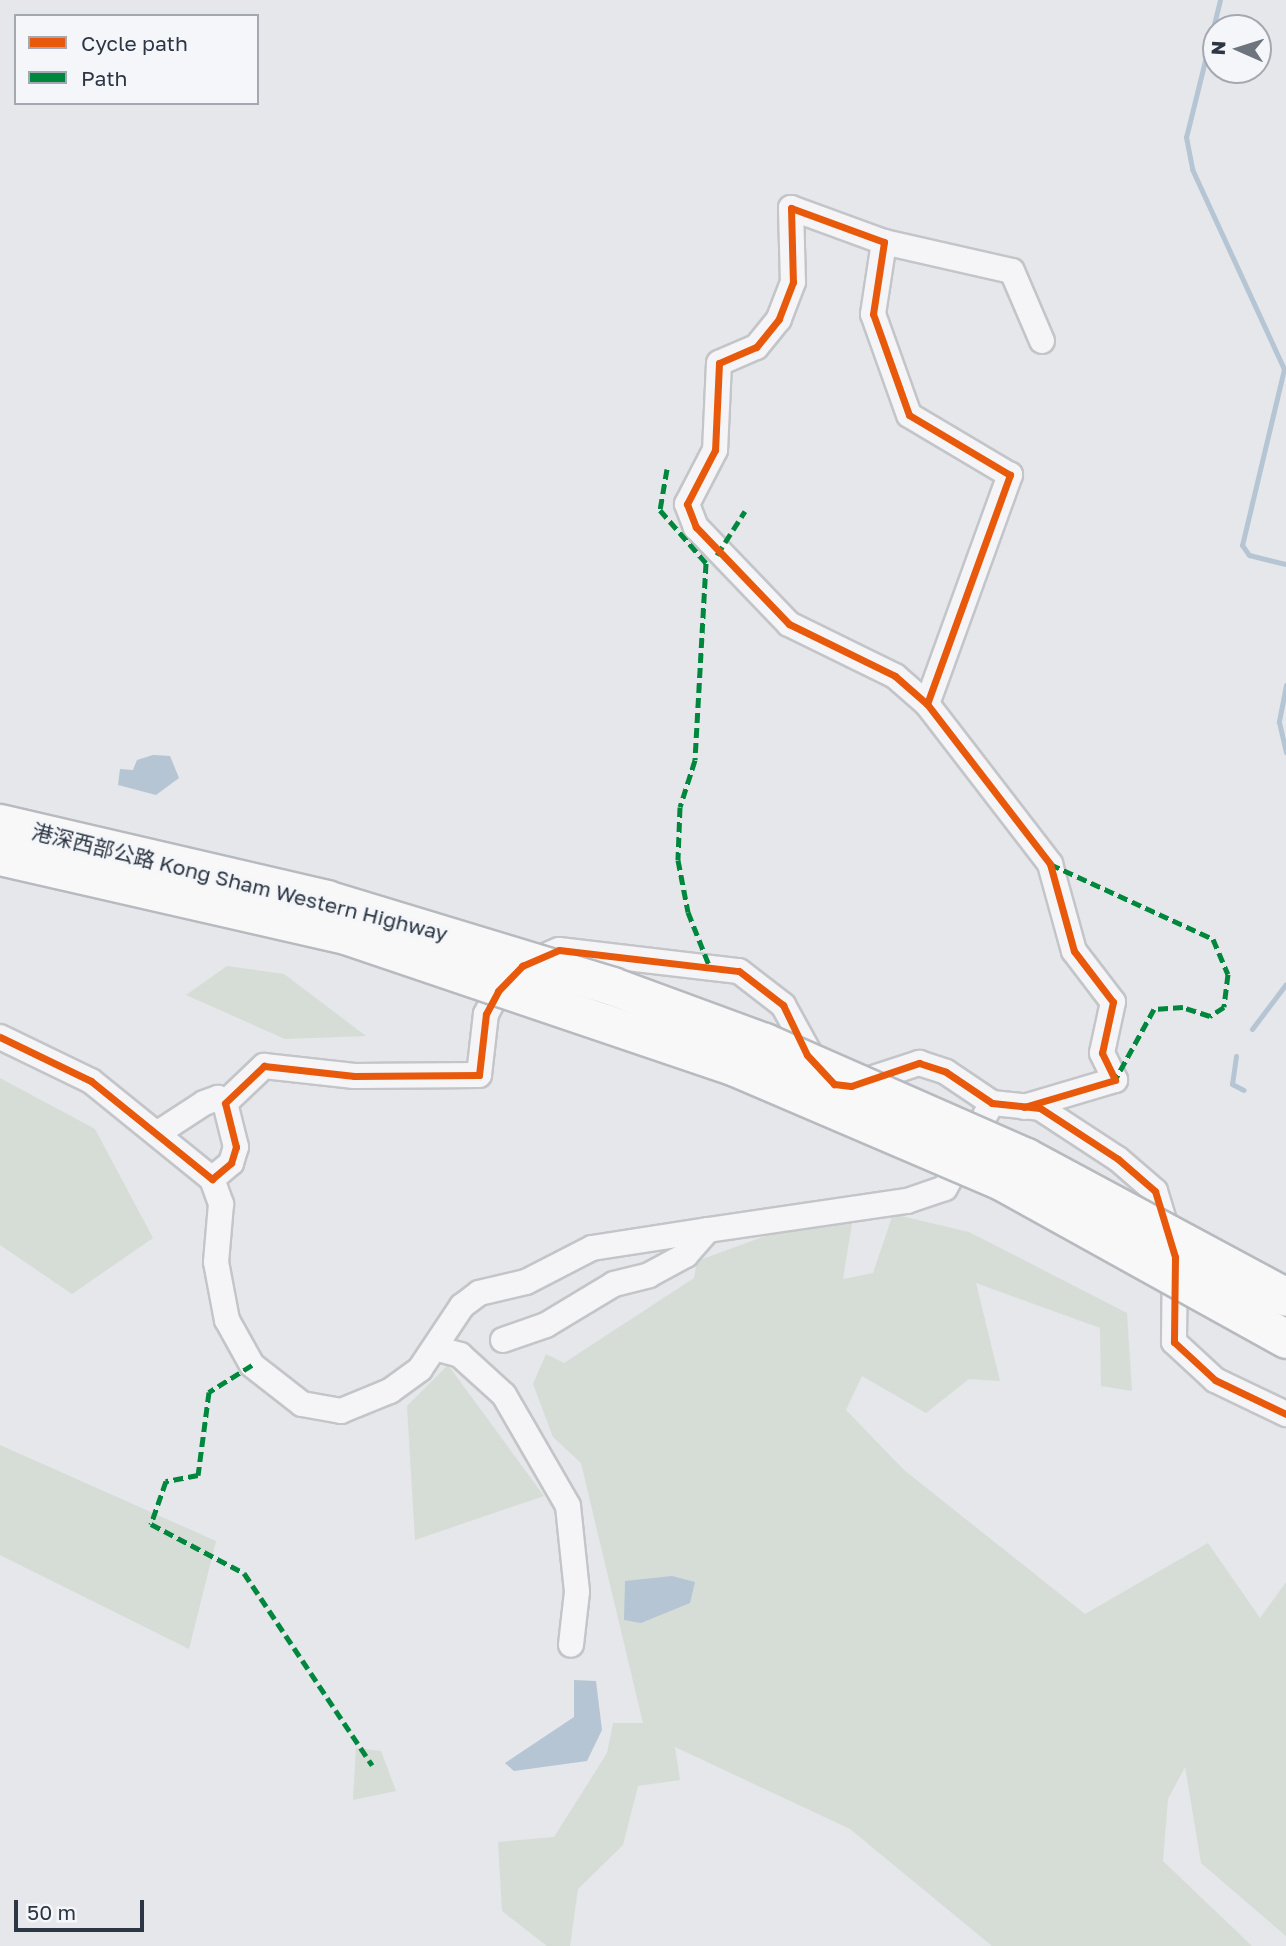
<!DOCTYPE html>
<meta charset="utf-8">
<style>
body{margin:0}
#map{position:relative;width:1286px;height:1946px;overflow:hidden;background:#e5e7ea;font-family:"Golos Text","Noto Sans SC",sans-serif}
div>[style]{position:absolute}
.green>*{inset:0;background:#d6ddd6}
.water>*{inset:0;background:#b5c5d4}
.stream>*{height:5px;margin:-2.5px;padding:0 2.5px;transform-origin:2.5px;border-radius:2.5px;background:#b5c5d4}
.roads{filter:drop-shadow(2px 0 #c3c5c8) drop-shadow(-2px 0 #c3c5c8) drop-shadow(0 2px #c3c5c8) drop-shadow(0 -2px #c3c5c8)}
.minor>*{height:24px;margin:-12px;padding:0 12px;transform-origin:12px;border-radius:12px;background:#f5f5f7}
.bridges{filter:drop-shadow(2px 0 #b7babf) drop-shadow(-2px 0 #b7babf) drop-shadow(0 2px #b7babf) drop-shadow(0 -2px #b7babf)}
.highway-bridge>*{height:37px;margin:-18.5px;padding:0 18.5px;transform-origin:18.5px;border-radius:18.5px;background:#f8f8f8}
.quiet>*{height:5px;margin-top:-2.5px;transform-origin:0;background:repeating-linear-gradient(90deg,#00873e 0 10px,transparent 0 15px)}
.cycleway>*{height:7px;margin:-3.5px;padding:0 3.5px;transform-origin:3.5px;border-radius:3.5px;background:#e8590c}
span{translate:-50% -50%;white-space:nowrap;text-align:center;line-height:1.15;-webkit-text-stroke:6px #f4f6f9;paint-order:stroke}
.street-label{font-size:21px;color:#2c3644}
.legend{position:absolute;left:14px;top:14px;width:245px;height:91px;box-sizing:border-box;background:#f4f6f9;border:2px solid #a4a9b1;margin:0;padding:9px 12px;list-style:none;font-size:21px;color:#2c3644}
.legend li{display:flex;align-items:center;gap:14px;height:35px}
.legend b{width:35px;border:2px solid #a4a9b1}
.north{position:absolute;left:1202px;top:14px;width:70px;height:70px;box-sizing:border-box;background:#f4f6f9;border:2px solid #a4a9b1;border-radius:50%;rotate:273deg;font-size:19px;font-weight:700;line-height:28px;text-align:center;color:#2c3644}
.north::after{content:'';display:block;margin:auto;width:24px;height:32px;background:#6d747e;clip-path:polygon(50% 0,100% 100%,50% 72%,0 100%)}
.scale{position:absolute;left:14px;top:1900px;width:130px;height:32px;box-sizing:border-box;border:4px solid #2c3644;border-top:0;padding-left:9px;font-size:21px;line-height:24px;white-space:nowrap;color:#2c3644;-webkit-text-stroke:5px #f4f6f9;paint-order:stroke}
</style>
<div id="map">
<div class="green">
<div style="clip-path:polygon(227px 966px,284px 974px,366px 1036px,285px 1039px,186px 995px)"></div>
<div style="clip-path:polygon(0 1078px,95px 1129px,153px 1238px,72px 1294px,0 1245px)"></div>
<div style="clip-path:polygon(893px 1214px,969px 1232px,1127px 1313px,1132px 1391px,1101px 1386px,1100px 1328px,976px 1283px,1000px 1381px,969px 1379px,926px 1413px,862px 1376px,846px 1410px,904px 1470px,1085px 1614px,1208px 1543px,1260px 1618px,1286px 1582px,1286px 1936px,1201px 1863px,1185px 1767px,1168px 1799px,1163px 1861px,1252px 1946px,992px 1946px,850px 1829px,675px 1747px,680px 1780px,638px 1786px,623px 1845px,578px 1889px,570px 1946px,547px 1946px,502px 1911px,498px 1842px,554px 1837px,607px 1753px,613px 1723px,643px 1723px,581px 1463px,553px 1437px,533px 1384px,546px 1354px,564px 1363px,694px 1278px,697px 1261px,776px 1232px,853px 1217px,843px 1279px,873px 1273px)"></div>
<div style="clip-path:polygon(448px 1365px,544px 1496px,415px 1540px,407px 1406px)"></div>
<div style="clip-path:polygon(0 1445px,216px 1541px,189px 1649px,0 1555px)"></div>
<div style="clip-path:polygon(356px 1748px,381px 1751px,396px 1791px,353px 1800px)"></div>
</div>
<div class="water">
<div style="clip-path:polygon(153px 755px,170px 756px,179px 778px,156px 795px,118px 785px,120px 769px,133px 770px,137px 760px)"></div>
<div style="clip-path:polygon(672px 1576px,695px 1582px,690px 1603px,641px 1623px,624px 1620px,625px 1581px)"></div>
<div style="clip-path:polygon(574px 1680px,596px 1681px,602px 1730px,587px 1761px,514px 1771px,505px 1763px,574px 1717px)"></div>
</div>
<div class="stream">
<div style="left:1220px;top:0;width:141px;rotate:103.9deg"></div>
<div style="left:1186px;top:137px;width:33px;rotate:79deg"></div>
<div style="left:1192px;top:169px;width:220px;rotate:65.3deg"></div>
<div style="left:1284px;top:369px;width:181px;rotate:103.4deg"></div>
<div style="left:1242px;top:545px;width:12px;rotate:55deg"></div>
<div style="left:1249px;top:555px;width:38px;rotate:14deg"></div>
<div style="left:1286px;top:685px;width:38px;rotate:101deg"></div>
<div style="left:1279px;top:722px;width:31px;rotate:77deg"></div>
<div style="left:1252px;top:1029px;width:56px;rotate:-52.9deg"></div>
<div style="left:1236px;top:1056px;width:28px;rotate:98deg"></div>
<div style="left:1232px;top:1084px;width:13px;rotate:27deg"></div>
</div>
<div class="roads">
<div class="minor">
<div style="left:884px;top:242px;width:131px;rotate:12.8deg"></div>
<div style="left:1012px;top:271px;width:76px;rotate:66.8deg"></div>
<div style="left:927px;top:704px;width:244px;rotate:-70.1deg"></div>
<div style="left:1010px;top:475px;width:117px;rotate:-149.3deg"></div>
<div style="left:909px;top:415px;width:107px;rotate:-109.6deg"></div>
<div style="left:873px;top:314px;width:73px;rotate:-81.3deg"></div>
<div style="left:884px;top:242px;width:99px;rotate:-159.9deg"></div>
<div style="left:791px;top:208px;width:74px;rotate:88.5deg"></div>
<div style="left:793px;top:282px;width:40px;rotate:111deg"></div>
<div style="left:779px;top:319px;width:36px;rotate:129deg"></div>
<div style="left:756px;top:347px;width:40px;rotate:156.6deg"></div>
<div style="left:719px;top:363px;width:87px;rotate:92.6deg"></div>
<div style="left:715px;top:450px;width:61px;rotate:117.4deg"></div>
<div style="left:687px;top:504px;width:25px;rotate:69deg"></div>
<div style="left:696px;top:527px;width:134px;rotate:46.2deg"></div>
<div style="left:789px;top:624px;width:118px;rotate:26.1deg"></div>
<div style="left:895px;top:676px;width:43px;rotate:41.2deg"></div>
<div style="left:927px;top:704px;width:202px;rotate:52.4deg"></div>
<div style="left:1050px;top:864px;width:90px;rotate:74.6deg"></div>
<div style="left:1074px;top:951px;width:64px;rotate:52.6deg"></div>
<div style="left:1113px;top:1002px;width:52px;rotate:102.2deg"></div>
<div style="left:1102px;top:1053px;width:30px;rotate:64deg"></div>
<div style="left:1115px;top:1080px;width:95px;rotate:163.5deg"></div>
<div style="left:0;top:1037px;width:101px;rotate:25.8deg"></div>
<div style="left:91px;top:1081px;width:156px;rotate:39deg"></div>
<div style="left:212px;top:1179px;width:25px;rotate:-40deg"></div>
<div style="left:231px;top:1163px;width:17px;rotate:-73deg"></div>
<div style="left:236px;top:1147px;width:45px;rotate:-104deg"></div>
<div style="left:225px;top:1103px;width:54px;rotate:-43.5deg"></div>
<div style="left:264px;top:1066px;width:91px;rotate:6.3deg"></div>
<div style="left:354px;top:1076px;width:125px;rotate:-0.5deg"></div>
<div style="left:479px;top:1075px;width:61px;rotate:-83.5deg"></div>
<div style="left:486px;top:1014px;width:26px;rotate:-62deg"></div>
<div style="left:498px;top:991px;width:35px;rotate:-46deg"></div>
<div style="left:522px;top:966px;width:40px;rotate:-23.4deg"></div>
<div style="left:559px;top:950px;width:181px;rotate:6.7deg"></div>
<div style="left:739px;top:971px;width:56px;rotate:37.7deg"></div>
<div style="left:783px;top:1005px;width:68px;rotate:61.2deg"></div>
<div style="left:852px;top:1085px;width:71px;rotate:-18.2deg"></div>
<div style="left:919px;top:1063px;width:28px;rotate:18deg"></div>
<div style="left:946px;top:1072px;width:55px;rotate:34deg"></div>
<div style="left:992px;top:1103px;width:48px;rotate:5.9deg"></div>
<div style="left:1040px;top:1108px;width:93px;rotate:33.2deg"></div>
<div style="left:1118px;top:1159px;width:49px;rotate:40.9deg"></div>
<div style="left:1155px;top:1191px;width:69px;rotate:73.1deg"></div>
<div style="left:1175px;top:1257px;width:85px;rotate:90.7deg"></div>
<div style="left:1174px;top:1342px;width:56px;rotate:42.8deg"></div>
<div style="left:1215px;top:1380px;width:79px;rotate:25.6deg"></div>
<div style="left:158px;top:1133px;width:55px;rotate:-33.1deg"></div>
<div style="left:204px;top:1103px;width:15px;rotate:-20deg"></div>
<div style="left:218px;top:1098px;width:9px;rotate:36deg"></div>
<div style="left:212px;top:1179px;width:27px;rotate:70deg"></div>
<div style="left:221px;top:1204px;width:58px;rotate:94.9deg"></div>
<div style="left:216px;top:1262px;width:59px;rotate:79.3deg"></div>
<div style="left:227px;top:1320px;width:51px;rotate:60.9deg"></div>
<div style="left:252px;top:1365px;width:63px;rotate:38deg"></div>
<div style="left:302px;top:1404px;width:40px;rotate:10deg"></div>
<div style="left:341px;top:1411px;width:53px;rotate:-22.2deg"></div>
<div style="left:390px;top:1391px;width:37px;rotate:-36deg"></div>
<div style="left:420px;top:1369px;width:76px;rotate:-56.3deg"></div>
<div style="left:462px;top:1306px;width:21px;rotate:-37deg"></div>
<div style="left:479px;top:1293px;width:48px;rotate:-13.2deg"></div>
<div style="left:526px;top:1282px;width:74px;rotate:-27.3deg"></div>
<div style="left:592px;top:1248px;width:117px;rotate:-8.8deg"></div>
<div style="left:503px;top:1340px;width:46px;rotate:-19.2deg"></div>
<div style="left:546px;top:1325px;width:79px;rotate:-31.1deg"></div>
<div style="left:614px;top:1284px;width:36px;rotate:-14deg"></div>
<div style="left:649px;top:1275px;width:42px;rotate:-28.4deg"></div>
<div style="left:686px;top:1255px;width:33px;rotate:-49deg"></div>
<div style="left:708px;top:1230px;width:201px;rotate:-8.3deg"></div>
<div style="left:907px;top:1201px;width:40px;rotate:-18.9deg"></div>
<div style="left:945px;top:1188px;width:97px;rotate:-61.1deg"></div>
<div style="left:438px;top:1349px;width:23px;rotate:15deg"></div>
<div style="left:460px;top:1355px;width:59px;rotate:42.3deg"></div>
<div style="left:504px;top:1395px;width:128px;rotate:60deg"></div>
<div style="left:568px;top:1506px;width:86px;rotate:84deg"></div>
<div style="left:577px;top:1592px;width:53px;rotate:96.5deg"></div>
</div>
</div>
<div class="bridges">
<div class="highway-bridge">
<div style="left:0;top:823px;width:335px;rotate:13.1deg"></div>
<div style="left:326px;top:899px;width:299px;rotate:16.9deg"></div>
<div style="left:612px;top:986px;width:162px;rotate:20.2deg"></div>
<div style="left:764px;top:1042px;width:286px;rotate:23.7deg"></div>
<div style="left:1026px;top:1157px;width:295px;rotate:28.3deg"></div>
<div style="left:0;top:856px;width:357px;rotate:12.9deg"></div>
<div style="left:348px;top:936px;width:409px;rotate:18.7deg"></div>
<div style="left:735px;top:1067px;width:292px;rotate:23.2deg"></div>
<div style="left:1003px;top:1182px;width:324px;rotate:29deg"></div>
</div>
</div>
<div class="quiet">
<div style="left:667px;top:469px;width:42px;rotate:99.7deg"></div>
<div style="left:660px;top:510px;width:70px;rotate:49deg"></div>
<div style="left:706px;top:563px;width:197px;rotate:93.2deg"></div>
<div style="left:695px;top:760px;width:49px;rotate:107.7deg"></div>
<div style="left:680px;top:807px;width:53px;rotate:92.2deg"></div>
<div style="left:678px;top:860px;width:53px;rotate:79.1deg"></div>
<div style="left:688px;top:912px;width:62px;rotate:68.4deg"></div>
<div style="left:717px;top:555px;width:52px;rotate:-57.5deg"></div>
<div style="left:1050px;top:864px;width:179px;rotate:24.7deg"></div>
<div style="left:1213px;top:939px;width:38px;rotate:67deg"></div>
<div style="left:1228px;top:974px;width:33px;rotate:97deg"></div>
<div style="left:1224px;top:1007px;width:17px;rotate:147deg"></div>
<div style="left:1210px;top:1016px;width:28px;rotate:-162deg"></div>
<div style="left:1183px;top:1007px;width:29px;rotate:176deg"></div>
<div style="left:1154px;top:1009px;width:81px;rotate:118.8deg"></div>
<div style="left:252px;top:1365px;width:51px;rotate:147.9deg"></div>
<div style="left:209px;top:1392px;width:84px;rotate:97.5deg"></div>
<div style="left:198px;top:1475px;width:33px;rotate:169deg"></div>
<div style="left:166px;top:1481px;width:46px;rotate:109.2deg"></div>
<div style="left:151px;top:1524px;width:105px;rotate:27.8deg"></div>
<div style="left:244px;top:1573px;width:231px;rotate:56.3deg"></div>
</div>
<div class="cycleway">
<div style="left:927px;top:704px;width:244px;rotate:-70.1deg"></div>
<div style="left:1010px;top:475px;width:117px;rotate:-149.3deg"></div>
<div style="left:909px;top:415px;width:107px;rotate:-109.6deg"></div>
<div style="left:873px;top:314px;width:73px;rotate:-81.3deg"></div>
<div style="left:884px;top:242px;width:99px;rotate:-159.9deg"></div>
<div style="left:791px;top:208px;width:74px;rotate:88.5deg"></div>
<div style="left:793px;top:282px;width:40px;rotate:111deg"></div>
<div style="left:779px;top:319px;width:36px;rotate:129deg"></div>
<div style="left:756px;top:347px;width:40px;rotate:156.6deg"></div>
<div style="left:719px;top:363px;width:87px;rotate:92.6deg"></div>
<div style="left:715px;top:450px;width:61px;rotate:117.4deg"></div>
<div style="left:687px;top:504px;width:25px;rotate:69deg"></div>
<div style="left:696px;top:527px;width:134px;rotate:46.2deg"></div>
<div style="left:789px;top:624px;width:118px;rotate:26.1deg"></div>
<div style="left:895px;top:676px;width:43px;rotate:41.2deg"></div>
<div style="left:927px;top:704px;width:202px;rotate:52.4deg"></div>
<div style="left:1050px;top:864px;width:90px;rotate:74.6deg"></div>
<div style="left:1074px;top:951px;width:64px;rotate:52.6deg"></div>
<div style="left:1113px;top:1002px;width:52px;rotate:102.2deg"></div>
<div style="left:1102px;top:1053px;width:30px;rotate:64deg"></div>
<div style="left:1115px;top:1080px;width:95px;rotate:163.5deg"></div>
<div style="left:0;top:1037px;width:101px;rotate:25.8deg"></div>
<div style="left:91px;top:1081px;width:156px;rotate:39deg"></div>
<div style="left:212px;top:1179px;width:25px;rotate:-40deg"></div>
<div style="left:231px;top:1163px;width:17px;rotate:-73deg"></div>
<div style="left:236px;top:1147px;width:45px;rotate:-104deg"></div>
<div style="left:225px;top:1103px;width:54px;rotate:-43.5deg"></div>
<div style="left:264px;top:1066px;width:91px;rotate:6.3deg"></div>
<div style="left:354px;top:1076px;width:125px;rotate:-0.5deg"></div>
<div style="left:479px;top:1075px;width:61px;rotate:-83.5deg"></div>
<div style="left:486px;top:1014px;width:26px;rotate:-62deg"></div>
<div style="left:498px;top:991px;width:35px;rotate:-46deg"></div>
<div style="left:522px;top:966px;width:40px;rotate:-23.4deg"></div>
<div style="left:559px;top:950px;width:181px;rotate:6.7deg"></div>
<div style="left:739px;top:971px;width:56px;rotate:37.7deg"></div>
<div style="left:783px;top:1005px;width:55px;rotate:64.4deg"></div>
<div style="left:807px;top:1055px;width:40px;rotate:47deg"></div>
<div style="left:834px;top:1084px;width:17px;rotate:7deg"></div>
<div style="left:851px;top:1086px;width:72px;rotate:-18.7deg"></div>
<div style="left:919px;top:1063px;width:28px;rotate:18deg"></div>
<div style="left:946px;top:1072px;width:55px;rotate:34deg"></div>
<div style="left:992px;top:1103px;width:48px;rotate:5.9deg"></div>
<div style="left:1040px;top:1108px;width:93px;rotate:33.2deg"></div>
<div style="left:1118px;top:1159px;width:49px;rotate:40.9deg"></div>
<div style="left:1155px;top:1191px;width:69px;rotate:73.1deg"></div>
<div style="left:1175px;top:1257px;width:85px;rotate:90.7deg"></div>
<div style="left:1174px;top:1342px;width:56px;rotate:42.8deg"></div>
<div style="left:1215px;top:1380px;width:79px;rotate:25.6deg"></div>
</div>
<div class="street-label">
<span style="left:240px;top:882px;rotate:14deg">港深西部公路 Kong Sham Western Highway</span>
</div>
<ul class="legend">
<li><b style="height:9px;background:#e8590c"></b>Cycle path</li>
<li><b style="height:9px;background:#00873e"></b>Path</li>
</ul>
<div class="north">N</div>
<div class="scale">50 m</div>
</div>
